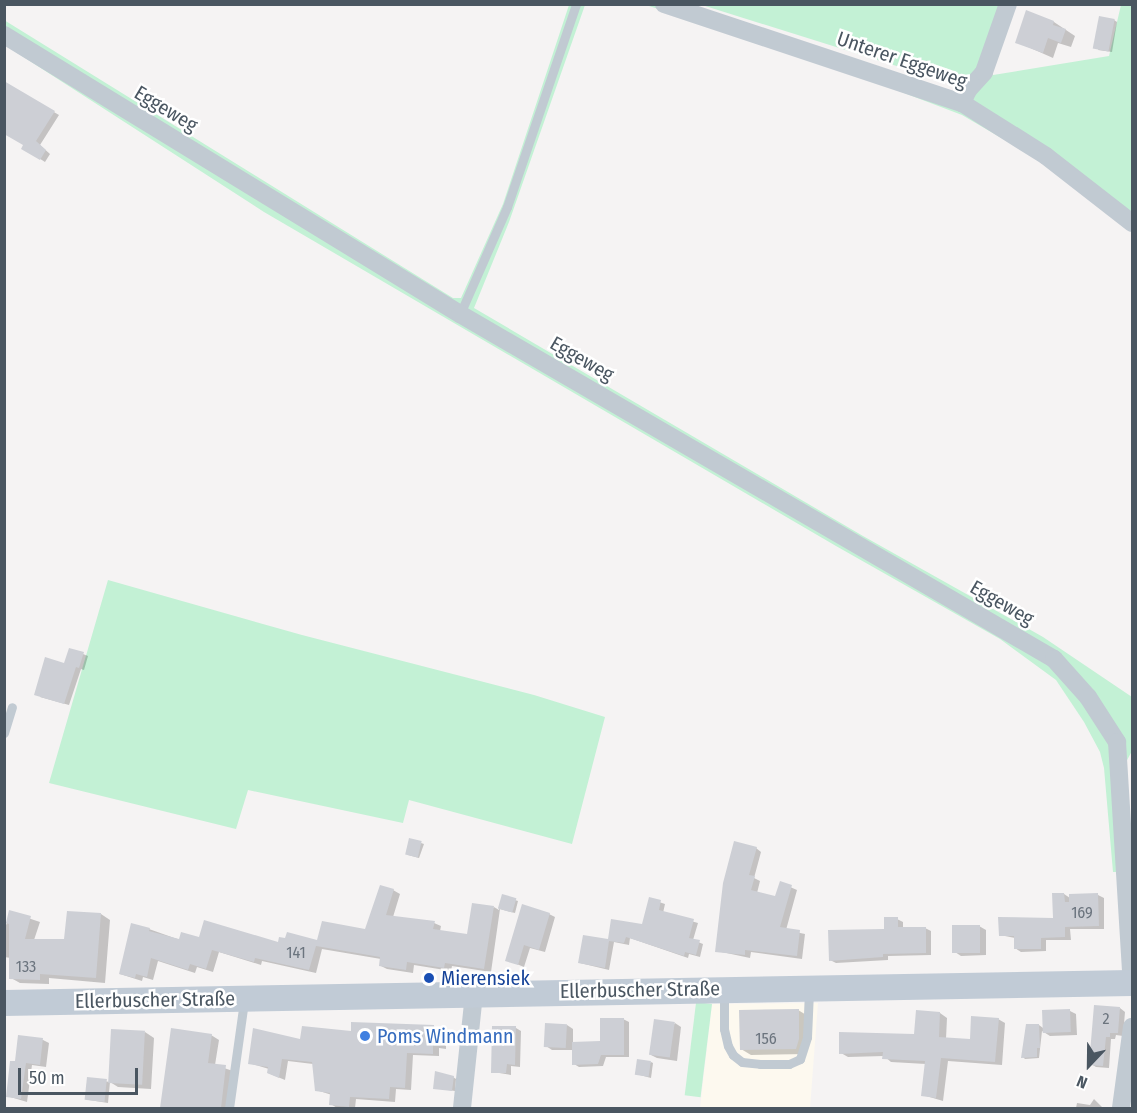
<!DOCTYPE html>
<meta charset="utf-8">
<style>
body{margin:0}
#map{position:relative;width:1137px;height:1113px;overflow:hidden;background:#f5f3f3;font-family:"Fira Sans Condensed",sans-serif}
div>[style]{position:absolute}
.commercial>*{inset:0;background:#fdf9ef}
.green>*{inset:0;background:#c3f1d5;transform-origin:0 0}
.shadow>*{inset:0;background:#0003}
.building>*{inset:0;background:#cdcfd5;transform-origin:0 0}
.service>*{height:9px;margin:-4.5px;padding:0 4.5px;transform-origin:4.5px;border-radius:4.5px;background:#c1cad2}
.minor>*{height:18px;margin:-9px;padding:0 9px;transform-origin:9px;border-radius:9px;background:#c1cad2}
.secondary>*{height:26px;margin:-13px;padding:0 13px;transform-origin:13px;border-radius:13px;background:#c1cbd6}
.dots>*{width:16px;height:16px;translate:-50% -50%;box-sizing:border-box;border:3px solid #fff;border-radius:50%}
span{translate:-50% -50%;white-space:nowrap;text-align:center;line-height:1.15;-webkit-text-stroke:5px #fff;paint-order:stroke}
.number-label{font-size:16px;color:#6b747e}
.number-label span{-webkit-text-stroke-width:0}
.street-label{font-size:20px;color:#4a5661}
.transit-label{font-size:20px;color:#164399}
.left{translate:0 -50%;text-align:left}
.shop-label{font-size:20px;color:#366cbe}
.frame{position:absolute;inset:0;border:6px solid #4a5661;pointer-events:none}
.north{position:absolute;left:1059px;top:1035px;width:60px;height:60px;-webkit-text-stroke:4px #fff;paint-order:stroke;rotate:202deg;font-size:16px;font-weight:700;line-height:24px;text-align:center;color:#4a5661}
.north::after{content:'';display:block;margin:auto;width:21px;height:27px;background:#4a5661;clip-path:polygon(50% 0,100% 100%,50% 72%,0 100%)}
.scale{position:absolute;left:18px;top:1068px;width:120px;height:27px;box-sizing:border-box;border:3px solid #4a5661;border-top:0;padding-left:8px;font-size:18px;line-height:21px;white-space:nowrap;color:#4a5661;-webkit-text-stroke:4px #fff;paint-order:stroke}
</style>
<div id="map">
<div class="commercial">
<div style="clip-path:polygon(818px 1003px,810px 1108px,700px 1108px,712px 1004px)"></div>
</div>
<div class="green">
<div style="clip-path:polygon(569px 5px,585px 5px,509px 222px,474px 308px,863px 536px,1043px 637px,1132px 697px,1132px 751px,1126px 762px,1132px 872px,1113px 872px,1104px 768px,1100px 752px,1084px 722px,1056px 680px,1000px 639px,836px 546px,264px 212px,5px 45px,4px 20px,453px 298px,461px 298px,503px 204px)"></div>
<div style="clip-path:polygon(646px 5px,692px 5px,972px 100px,987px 76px,1109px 56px,1121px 5px,1132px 5px,1132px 231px,1037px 159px,962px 115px,841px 69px)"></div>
<div style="clip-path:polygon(702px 5px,1004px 5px,983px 64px,967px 85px,954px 84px)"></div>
<div style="clip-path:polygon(108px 580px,302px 635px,534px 695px,605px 717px,572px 844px,409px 800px,403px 823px,248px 790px,236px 829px,49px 783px)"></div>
<div style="left:712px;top:1004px;width:94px;height:16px;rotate:97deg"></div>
</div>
<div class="shadow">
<div style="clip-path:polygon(1027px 12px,1054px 22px,1075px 36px,1071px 47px,1058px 43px,1053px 58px,1017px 42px)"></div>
<div style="clip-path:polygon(1114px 20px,1117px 22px,1112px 52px,1098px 50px)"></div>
<div style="clip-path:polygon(4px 83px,59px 115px,40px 145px,50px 154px,45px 162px,23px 148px,25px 145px)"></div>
<div style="clip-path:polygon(83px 654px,88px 656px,84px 670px,81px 669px,69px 705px,40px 697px,65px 665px)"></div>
<div style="clip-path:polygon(421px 843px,424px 844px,419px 858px,408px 855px)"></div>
<div style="clip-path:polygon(756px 848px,761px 852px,754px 878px,760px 881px,757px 893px,776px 898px,781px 883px,797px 890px,786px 930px,805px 934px,802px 959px,751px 952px,750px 958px,717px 951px)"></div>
<div style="clip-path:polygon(393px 890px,400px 894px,393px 917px,434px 923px,441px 926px,440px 931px,469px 936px,494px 907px,499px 910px,503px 896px,518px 901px,515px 913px,500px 909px,491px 972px,452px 966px,451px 971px,414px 965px,413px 973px,387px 969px,381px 966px,381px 959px,322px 949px,316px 973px,262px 961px,261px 965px,219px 952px,213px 972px,197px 967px,195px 973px,158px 961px,153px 980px,143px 977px,142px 981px,120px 974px,149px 929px,180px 940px,279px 944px,318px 941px,366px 931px)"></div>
<div style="clip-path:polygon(1064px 894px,1070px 898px,1098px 895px,1104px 898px,1104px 929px,1070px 929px,1071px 940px,1046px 940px,1046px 951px,1021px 952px,1015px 948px,1015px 938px,1000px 935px,1054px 919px)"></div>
<div style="clip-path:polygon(650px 899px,665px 904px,663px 913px,698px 923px,693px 940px,703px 944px,700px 957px,689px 954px,688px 958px,630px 938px,629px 945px,614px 942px,609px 970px,580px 963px,609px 941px,643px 926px)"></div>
<div style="clip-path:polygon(10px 912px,40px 922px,34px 940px,66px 941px,101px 914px,110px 920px,105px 983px,49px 978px,49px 984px,20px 983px,11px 978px,11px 958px,4px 957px,4px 932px)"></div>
<div style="clip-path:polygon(549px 914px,555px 917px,545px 952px,530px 948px,524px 967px,507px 960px)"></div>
<div style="clip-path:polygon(897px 919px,903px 922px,903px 929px,925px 928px,931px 931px,931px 955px,888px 956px,888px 960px,836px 963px,830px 960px,886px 930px)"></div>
<div style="clip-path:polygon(979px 926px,986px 930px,986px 955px,961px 956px,955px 952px)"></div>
<div style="clip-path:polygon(1120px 1008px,1125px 1012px,1123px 1036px,1116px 1035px,1115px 1039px,1111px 1039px,1109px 1068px,1096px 1067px,1091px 1064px)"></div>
<div style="clip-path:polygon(798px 1010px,808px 1016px,806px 1054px,751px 1055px,741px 1049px)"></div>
<div style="clip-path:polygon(1043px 1011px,1070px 1011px,1076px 1014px,1077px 1035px,1050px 1036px,1042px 1031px,1039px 1058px,1025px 1059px,1023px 1057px,1039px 1025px,1043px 1028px)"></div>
<div style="clip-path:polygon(917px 1012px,940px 1013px,947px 1018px,946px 1039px,971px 1041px,998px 1019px,1005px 1023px,1002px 1065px,948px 1061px,943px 1101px,923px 1095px,926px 1064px,891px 1062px,884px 1056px,848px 1057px,841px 1053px,916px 1036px)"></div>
<div style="clip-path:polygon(623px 1019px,629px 1022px,629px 1057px,606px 1057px,603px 1066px,579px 1067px,574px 1064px,573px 1050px,552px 1050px,546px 1046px,567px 1025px,573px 1029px,573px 1044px,602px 1043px)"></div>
<div style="clip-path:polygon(675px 1023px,681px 1027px,677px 1061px,657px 1058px,651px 1055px)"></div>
<div style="clip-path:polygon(433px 1026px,446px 1033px,446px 1049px,439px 1048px,439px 1056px,413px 1055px,411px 1090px,396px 1089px,395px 1102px,356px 1099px,355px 1108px,337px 1108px,331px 1104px,332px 1095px,316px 1090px,313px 1064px,288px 1061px,285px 1080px,268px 1073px,269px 1069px,249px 1063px,302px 1041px,352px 1033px)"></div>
<div style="clip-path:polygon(494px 1027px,516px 1028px,521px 1031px,520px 1067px,511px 1066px,511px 1075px,493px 1072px)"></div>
<div style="clip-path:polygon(172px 1030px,211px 1035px,219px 1040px,215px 1065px,233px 1071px,227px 1108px,161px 1108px)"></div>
<div style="clip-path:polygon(145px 1032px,154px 1038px,151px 1089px,118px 1087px,110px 1082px,108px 1103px,89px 1100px,88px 1079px,110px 1082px)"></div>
<div style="clip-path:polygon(20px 1037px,43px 1040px,49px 1043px,46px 1067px,32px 1065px,27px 1102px,7px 1096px,17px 1063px)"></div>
<div style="clip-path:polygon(651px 1062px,653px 1063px,651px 1078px,636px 1074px)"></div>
<div style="clip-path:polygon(453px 1077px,456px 1079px,455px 1091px,435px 1088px)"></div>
<div style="clip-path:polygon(1094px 1099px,1103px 1108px,1076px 1108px,1077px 1103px,1090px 1105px)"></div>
</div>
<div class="building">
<div style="clip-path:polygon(1026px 10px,1054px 21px,1053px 25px,1066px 29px,1061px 43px,1048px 38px,1043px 53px,1015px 43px)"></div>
<div style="left:1099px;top:16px;width:16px;height:33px;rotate:11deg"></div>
<div style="clip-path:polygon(4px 81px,55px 111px,36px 141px,46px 150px,40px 160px,21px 149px,23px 145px,4px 134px)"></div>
<div style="clip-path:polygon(69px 648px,84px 652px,79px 668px,76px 667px,64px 704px,34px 695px,45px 657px,64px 663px)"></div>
<div style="left:409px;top:838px;width:13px;height:17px;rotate:13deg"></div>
<div style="clip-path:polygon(734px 841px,757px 847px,749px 875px,755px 876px,751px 890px,775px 896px,780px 881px,792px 885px,780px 927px,800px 930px,797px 956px,745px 950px,745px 955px,715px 952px,723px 883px)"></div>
<div style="clip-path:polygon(380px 885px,394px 889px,386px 915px,435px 921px,433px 929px,467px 934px,472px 903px,494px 906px,484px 969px,445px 963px,444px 968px,407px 962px,406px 970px,379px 966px,380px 957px,316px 946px,309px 970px,255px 958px,254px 962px,212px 950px,206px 969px,190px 964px,188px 970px,151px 958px,147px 977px,136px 974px,135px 978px,119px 974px,131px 923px,150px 928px,149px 931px,179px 939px,181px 932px,199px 937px,204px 920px,278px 942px,279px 937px,285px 938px,287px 932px,317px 940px,322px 921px,365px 929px)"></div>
<div style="clip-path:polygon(1052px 893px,1064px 893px,1065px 902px,1069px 902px,1069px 894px,1098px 893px,1099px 926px,1065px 927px,1065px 937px,1041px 938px,1041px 949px,1014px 949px,1014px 936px,999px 936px,998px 917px,1053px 918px)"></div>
<div style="left:502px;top:894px;width:15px;height:15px;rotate:16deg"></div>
<div style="clip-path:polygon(649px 897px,661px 900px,659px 910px,694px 919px,689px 938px,700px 940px,696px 955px,685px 952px,684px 956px,626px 937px,624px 943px,609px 941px,605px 968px,578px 963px,583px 935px,608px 939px,611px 919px,642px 924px)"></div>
<div style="clip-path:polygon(522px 904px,550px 913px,539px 950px,524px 945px,518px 965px,505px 961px)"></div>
<div style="clip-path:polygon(9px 910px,31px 916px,25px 939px,64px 939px,67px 911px,101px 913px,96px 978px,40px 974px,40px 980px,9px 979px,9px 924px,6px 923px)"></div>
<div style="clip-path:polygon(884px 917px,898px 917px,898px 927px,926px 927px,926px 953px,883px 954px,883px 957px,829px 961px,828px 930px,884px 929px)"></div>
<div style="left:952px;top:925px;width:28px;height:28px"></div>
<div style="clip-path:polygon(1094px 1005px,1120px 1007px,1118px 1033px,1110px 1033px,1110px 1037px,1106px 1037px,1103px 1066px,1089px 1065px)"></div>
<div style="clip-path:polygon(799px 1009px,799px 1039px,796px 1049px,740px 1050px,739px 1010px)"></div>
<div style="left:1070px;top:1009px;width:23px;height:28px;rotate:88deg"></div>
<div style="clip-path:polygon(916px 1010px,940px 1012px,939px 1037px,970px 1039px,971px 1016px,999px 1018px,995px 1062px,941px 1058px,936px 1098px,921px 1096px,925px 1061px,882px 1059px,883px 1052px,839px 1054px,839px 1032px,914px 1034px)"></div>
<div style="clip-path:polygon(600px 1018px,624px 1018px,624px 1055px,601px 1055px,598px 1064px,572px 1065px,572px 1042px,600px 1041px)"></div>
<div style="left:654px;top:1019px;width:21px;height:36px;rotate:8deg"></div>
<div style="clip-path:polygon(351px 1022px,434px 1025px,434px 1028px,441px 1028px,440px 1046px,433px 1046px,433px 1054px,407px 1053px,405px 1088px,390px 1087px,389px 1099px,350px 1097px,349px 1107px,329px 1105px,330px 1093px,315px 1091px,312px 1062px,282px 1059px,279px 1078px,267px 1073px,268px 1067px,248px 1064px,253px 1028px,300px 1039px,302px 1026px,351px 1031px)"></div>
<div style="left:545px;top:1023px;width:22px;height:24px;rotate:3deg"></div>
<div style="clip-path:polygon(1026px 1024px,1039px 1024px,1040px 1048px,1037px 1048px,1037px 1057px,1021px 1058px)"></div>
<div style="clip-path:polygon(492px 1026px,516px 1026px,515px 1065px,507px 1064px,506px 1073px,491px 1073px)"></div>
<div style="clip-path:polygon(171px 1028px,212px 1034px,208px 1063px,226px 1065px,221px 1108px,160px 1108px)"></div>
<div style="left:111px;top:1029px;width:34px;height:54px;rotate:3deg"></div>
<div style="clip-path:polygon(18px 1035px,43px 1038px,40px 1065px,26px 1063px,21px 1099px,6px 1097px,10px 1061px,15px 1061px)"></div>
<div style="left:637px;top:1059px;width:14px;height:16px;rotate:8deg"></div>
<div style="clip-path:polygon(435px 1071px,454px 1076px,452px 1091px,433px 1089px)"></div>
<div style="left:87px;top:1077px;width:20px;height:23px;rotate:6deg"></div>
</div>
<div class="service">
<div style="left:460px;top:314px;width:117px;rotate:-66.3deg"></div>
<div style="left:507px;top:207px;width:214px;rotate:-71.2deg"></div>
<div style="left:4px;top:733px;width:27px;rotate:-73deg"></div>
<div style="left:724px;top:991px;width:38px;rotate:90deg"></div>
<div style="left:724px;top:1029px;width:17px;rotate:77deg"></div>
<div style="left:728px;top:1046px;width:10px;rotate:61deg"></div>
<div style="left:733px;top:1055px;width:11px;rotate:38deg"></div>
<div style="left:742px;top:1062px;width:18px;rotate:6deg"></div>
<div style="left:760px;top:1064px;width:29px"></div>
<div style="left:789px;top:1064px;width:12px;rotate:-24deg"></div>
<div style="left:800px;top:1059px;width:23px;rotate:-72deg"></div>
<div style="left:807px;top:1037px;width:46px;rotate:-87.5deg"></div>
<div style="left:229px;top:1108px;width:108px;rotate:-82deg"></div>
</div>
<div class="minor">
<div style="left:664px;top:4px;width:314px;rotate:18.4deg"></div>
<div style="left:962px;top:103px;width:99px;rotate:32.2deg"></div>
<div style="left:1046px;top:156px;width:109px;rotate:37.9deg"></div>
<div style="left:4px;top:35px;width:535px;rotate:31.46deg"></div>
<div style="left:460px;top:314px;width:687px;rotate:30.15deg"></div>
<div style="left:1054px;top:659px;width:51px;rotate:48.2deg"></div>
<div style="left:1088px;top:697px;width:54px;rotate:57.2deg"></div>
<div style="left:1117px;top:742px;width:244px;rotate:86.5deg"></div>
<div style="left:962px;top:103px;width:14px;rotate:-65deg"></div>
<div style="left:968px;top:90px;width:24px;rotate:-48deg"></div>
<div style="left:984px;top:72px;width:72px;rotate:-70.6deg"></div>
<div style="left:462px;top:1108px;width:116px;rotate:-84deg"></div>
<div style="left:1121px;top:1108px;width:82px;rotate:-82.3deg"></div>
</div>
<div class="secondary">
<div style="left:4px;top:1003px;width:1128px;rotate:-1.02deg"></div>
</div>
<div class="dots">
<div style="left:429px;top:978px;background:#1a4fb4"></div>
<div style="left:365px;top:1036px;background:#3f7fe0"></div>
</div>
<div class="number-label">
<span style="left:1082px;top:913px">169</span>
<span style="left:296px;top:953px">141</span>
<span style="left:26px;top:967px">133</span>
<span style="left:1106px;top:1019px">2</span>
<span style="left:766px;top:1039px">156</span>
</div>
<div class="street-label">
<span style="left:902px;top:60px;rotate:19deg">Unterer Eggeweg</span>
<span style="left:166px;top:109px;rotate:31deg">Eggeweg</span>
<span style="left:582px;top:359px;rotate:30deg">Eggeweg</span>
<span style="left:1002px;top:603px;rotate:30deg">Eggeweg</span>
<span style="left:640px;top:990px;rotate:-1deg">Ellerbuscher Straße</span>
<span style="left:155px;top:1000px;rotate:-1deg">Ellerbuscher Straße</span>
</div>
<div class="transit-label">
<span class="left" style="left:441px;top:978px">Mierensiek</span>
</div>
<div class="shop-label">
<span class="left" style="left:377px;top:1036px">Poms Windmann</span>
</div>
<div class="frame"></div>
<div class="north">N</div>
<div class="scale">50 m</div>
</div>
